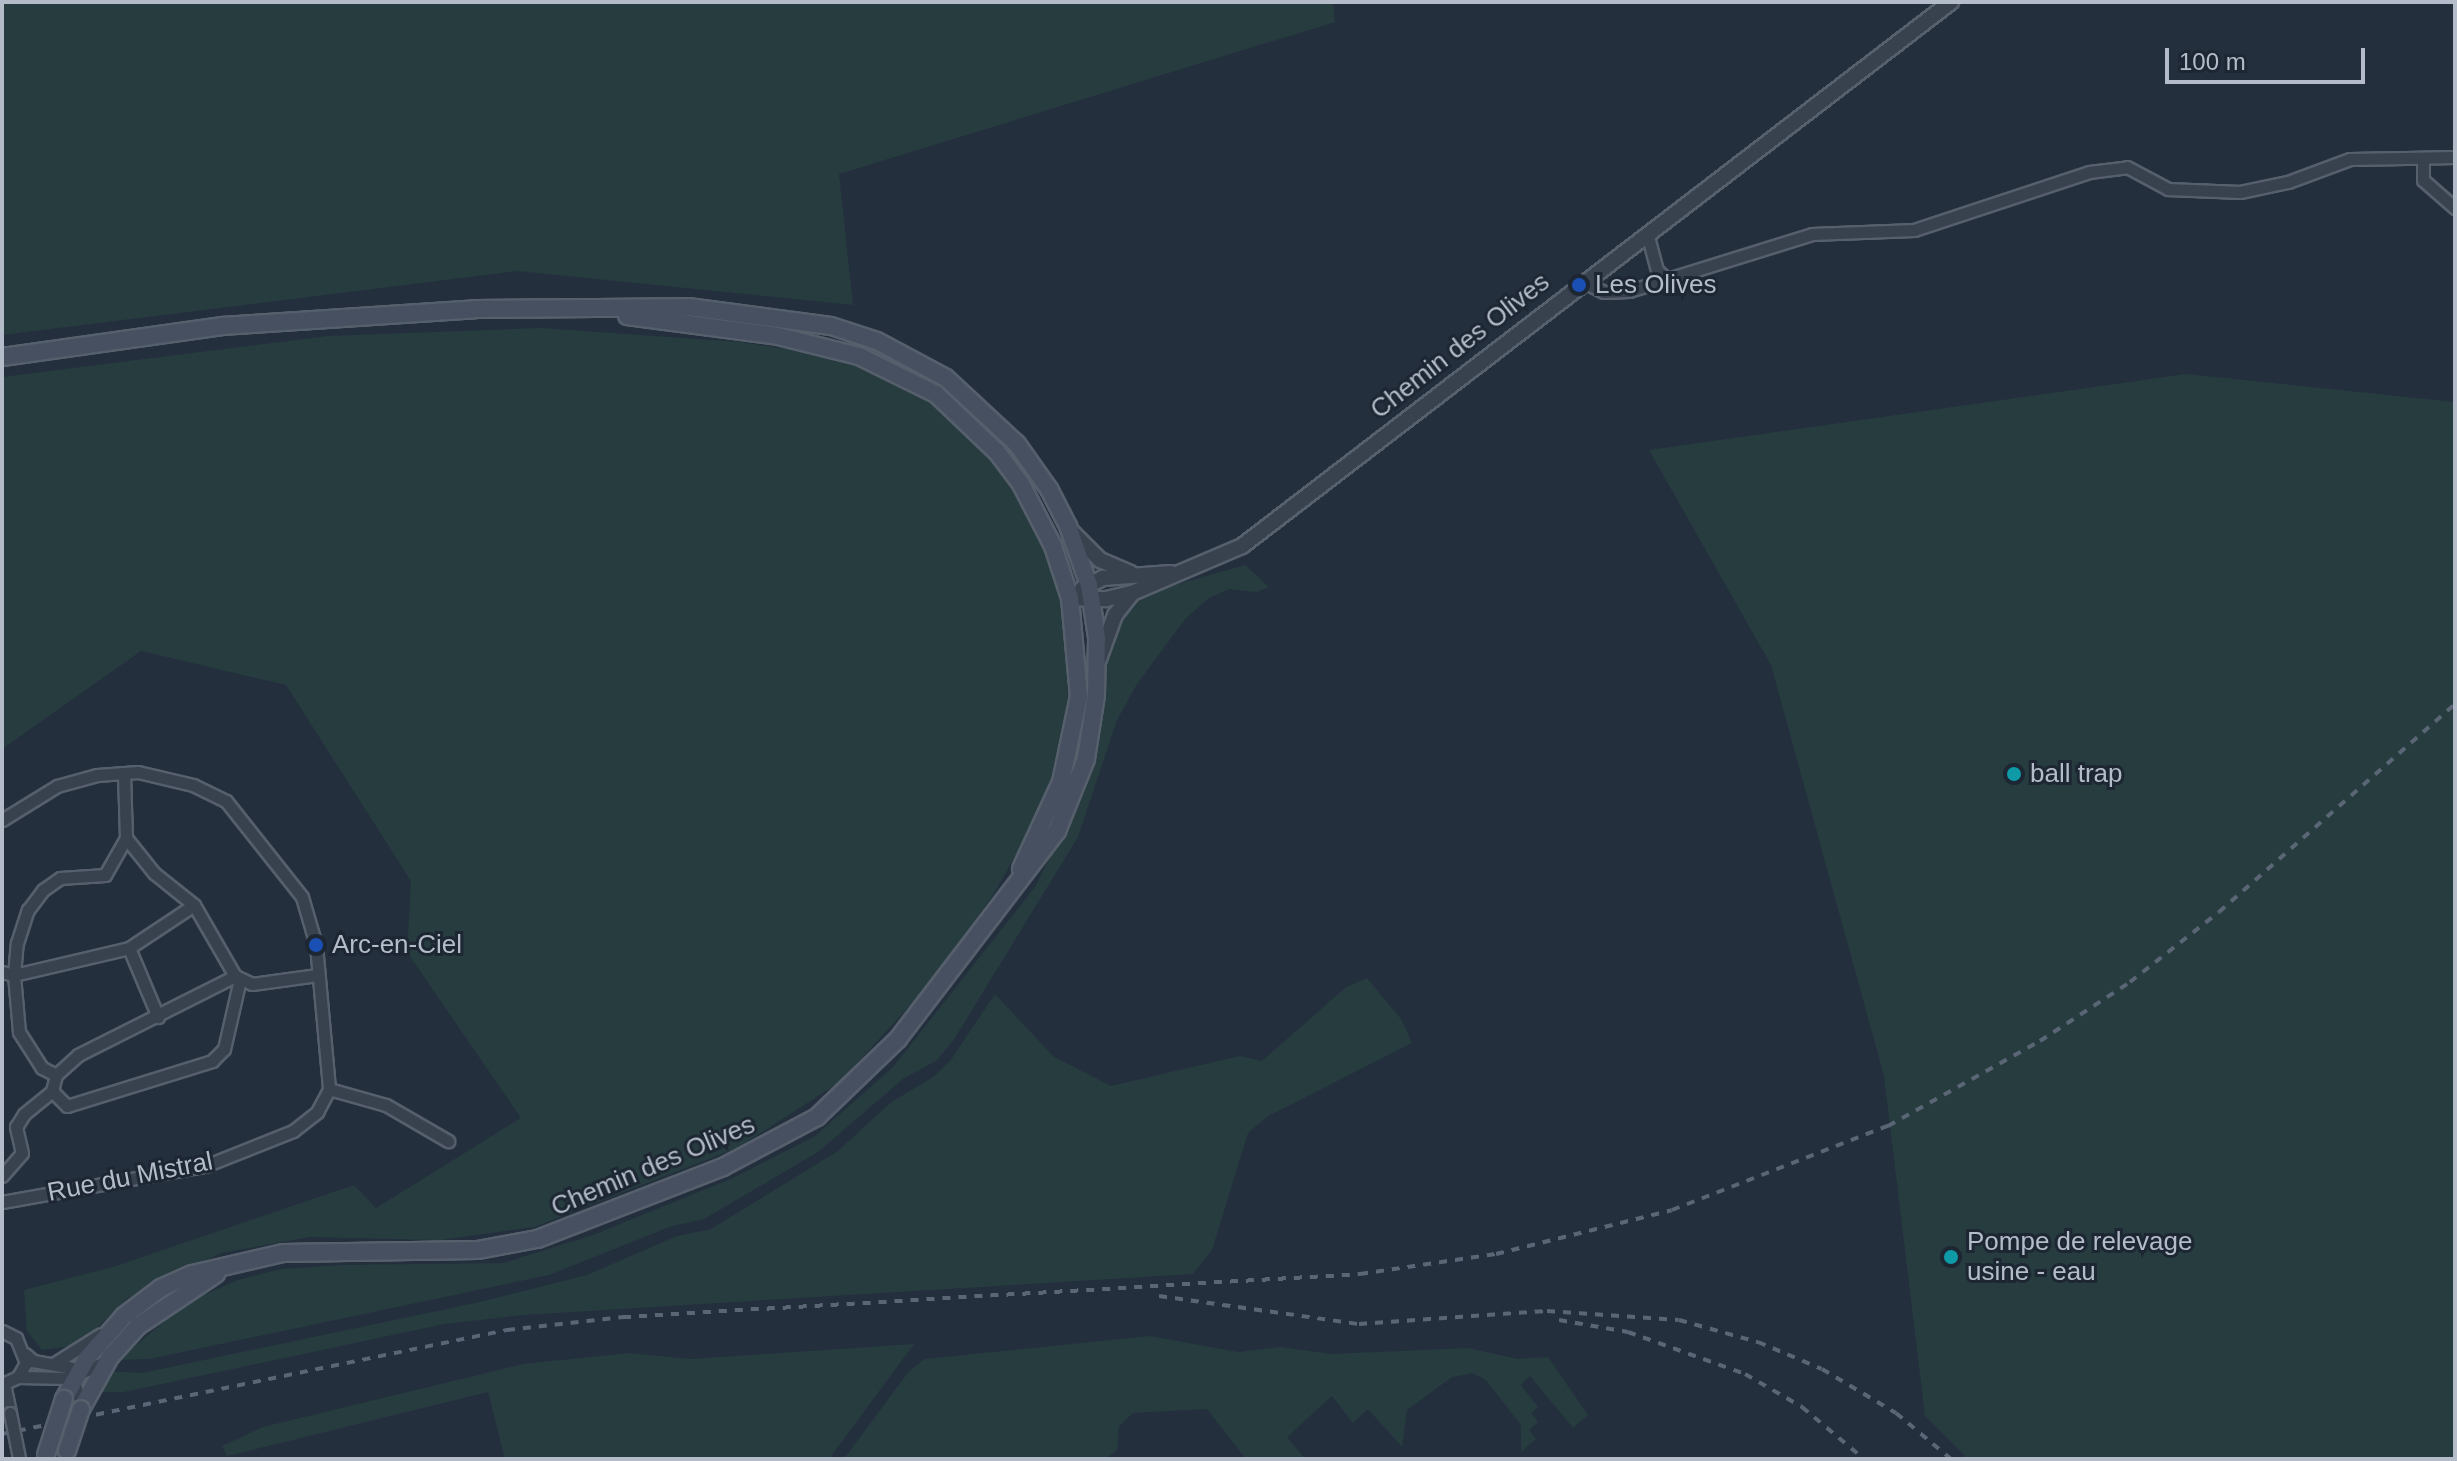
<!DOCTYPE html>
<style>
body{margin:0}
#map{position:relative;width:2457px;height:1461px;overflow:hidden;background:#242f3e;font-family:Helvetica,sans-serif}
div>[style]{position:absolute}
.green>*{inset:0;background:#263c3f}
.roads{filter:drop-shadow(2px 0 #565f6c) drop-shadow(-2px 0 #565f6c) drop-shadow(0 2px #565f6c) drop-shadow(0 -2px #565f6c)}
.minor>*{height:11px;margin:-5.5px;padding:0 5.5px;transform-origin:5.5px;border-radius:5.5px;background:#38414e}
.tertiary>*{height:14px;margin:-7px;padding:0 7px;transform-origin:7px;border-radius:7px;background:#38414e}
.secondary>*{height:16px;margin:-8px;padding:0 8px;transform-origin:8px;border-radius:8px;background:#465061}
.rail>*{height:4px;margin-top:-2px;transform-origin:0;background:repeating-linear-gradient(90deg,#5a6575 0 8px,transparent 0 16px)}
.bridges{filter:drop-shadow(2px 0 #565f6c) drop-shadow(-2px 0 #565f6c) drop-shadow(0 2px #565f6c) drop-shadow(0 -2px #565f6c)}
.minor-bridge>*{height:11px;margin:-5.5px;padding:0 5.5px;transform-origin:5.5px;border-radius:5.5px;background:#38414e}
.secondary-bridge>*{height:16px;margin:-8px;padding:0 8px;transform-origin:8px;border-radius:8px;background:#465061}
.dots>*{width:22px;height:22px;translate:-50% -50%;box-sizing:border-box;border:4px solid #1d2633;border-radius:50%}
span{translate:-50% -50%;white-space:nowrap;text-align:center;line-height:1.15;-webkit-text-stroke:6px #1d2633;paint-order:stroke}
.poi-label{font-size:26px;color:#b4bcc9}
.left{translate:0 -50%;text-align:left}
.street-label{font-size:26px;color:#b4bcc9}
.frame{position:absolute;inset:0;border:4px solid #b4bcc9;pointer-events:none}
.scale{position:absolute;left:2165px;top:48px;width:200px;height:36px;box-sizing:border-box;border:4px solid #b4bcc9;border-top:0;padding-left:10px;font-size:24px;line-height:28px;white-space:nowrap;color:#b4bcc9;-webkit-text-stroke:6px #1d2633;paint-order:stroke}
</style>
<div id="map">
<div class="green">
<div style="clip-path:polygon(2px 2px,1333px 2px,1335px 22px,839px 174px,853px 305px,518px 271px,2px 335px)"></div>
<div style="clip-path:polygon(541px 328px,740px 342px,817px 353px,874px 372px,925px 399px,969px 434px,1011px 483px,1040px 535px,1069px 630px,1067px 737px,1046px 801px,993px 895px,934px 979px,840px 1082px,737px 1148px,534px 1227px,440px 1240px,310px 1237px,221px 1253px,126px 1299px,94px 1331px,71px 1346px,42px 1350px,27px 1331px,24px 1290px,113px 1267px,354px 1185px,376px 1208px,521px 1118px,407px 952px,411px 881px,286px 685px,141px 651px,2px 749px,2px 377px,328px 336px)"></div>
<div style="clip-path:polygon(2186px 374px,2455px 402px,2455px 1459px,1968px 1459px,1925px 1416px,1884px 1076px,1771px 665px,1649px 450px)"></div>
<div style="clip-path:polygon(1245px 565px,1269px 587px,1257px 592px,1229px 589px,1209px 598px,1186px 618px,1137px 684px,1117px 720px,1078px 837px,953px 1041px,936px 1061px,904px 1078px,818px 1152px,704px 1219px,672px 1226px,549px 1275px,149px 1359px,118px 1360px,188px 1302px,238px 1280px,281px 1269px,341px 1265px,503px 1263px,593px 1235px,733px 1178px,815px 1136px,893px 1067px,1035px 887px,1085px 787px,1099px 733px,1108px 653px,1127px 607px,1143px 594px)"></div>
<div style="clip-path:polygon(1367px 978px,1401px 1019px,1412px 1043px,1268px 1116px,1248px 1133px,1212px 1250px,1193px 1274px,523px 1315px,444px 1324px,124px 1392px,97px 1392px,107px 1371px,142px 1373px,480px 1302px,587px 1275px,677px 1236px,711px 1229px,838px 1151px,890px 1103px,933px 1077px,950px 1061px,995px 994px,1054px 1057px,1111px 1086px,1240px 1056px,1262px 1061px,1345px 988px)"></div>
<div style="clip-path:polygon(1150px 1336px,1238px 1352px,1280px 1347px,1333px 1354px,1468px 1348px,1518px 1359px,1548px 1357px,1588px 1415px,1573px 1428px,1530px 1376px,1521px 1385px,1538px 1407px,1531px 1413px,1538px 1422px,1529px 1430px,1536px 1439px,1521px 1452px,1521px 1425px,1486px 1380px,1472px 1373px,1452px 1377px,1407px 1410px,1402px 1447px,1368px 1409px,1353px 1423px,1332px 1396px,1287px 1437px,1305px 1459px,1246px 1459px,1207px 1409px,1133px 1413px,1119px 1426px,1117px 1450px,1105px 1459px,844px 1459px,909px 1371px,925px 1359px)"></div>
<div style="clip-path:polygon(914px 1344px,829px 1459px,505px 1459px,488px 1392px,227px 1456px,222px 1446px,263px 1427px,523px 1364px,630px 1353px,691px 1359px)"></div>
</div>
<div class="roads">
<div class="minor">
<div style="left:2423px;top:159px;width:21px;rotate:90deg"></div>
<div style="left:2423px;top:180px;width:43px;rotate:41.2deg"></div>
<div style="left:1647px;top:233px;width:38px;rotate:75deg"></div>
<div style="left:1657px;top:270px;width:16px;rotate:43deg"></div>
<div style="left:1584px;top:282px;width:22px;rotate:27deg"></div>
<div style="left:1604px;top:292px;width:25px;rotate:-2deg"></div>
<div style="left:1629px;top:291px;width:192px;rotate:-17.3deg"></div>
<div style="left:1812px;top:234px;width:102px;rotate:-2.2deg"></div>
<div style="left:1914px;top:230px;width:184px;rotate:-18.3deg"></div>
<div style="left:2089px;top:172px;width:38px;rotate:-7deg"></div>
<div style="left:2127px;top:167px;width:47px;rotate:28.2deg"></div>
<div style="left:2168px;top:189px;width:72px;rotate:2.4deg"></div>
<div style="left:2240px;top:192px;width:49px;rotate:-11.8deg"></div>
<div style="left:2288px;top:182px;width:66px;rotate:-20.4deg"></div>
<div style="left:2350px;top:159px;width:105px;rotate:-1.1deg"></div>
<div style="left:2px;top:820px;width:65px;rotate:-31.7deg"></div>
<div style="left:57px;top:786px;width:41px;rotate:-15.4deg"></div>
<div style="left:97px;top:775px;width:41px;rotate:-4.2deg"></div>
<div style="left:138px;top:772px;width:57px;rotate:13.3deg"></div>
<div style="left:193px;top:785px;width:37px;rotate:26deg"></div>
<div style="left:226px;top:801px;width:122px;rotate:51.6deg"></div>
<div style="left:302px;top:897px;width:50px;rotate:73.7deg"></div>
<div style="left:316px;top:945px;width:145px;rotate:84.8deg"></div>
<div style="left:126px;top:838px;width:45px;rotate:51.3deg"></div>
<div style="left:154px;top:873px;width:51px;rotate:38.7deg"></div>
<div style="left:194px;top:905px;width:82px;rotate:60deg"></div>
<div style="left:235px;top:976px;width:19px;rotate:25deg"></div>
<div style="left:252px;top:984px;width:66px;rotate:-7.9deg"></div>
<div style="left:129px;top:948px;width:75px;rotate:67.2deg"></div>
<div style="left:2px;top:972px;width:12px;rotate:14deg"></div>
<div style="left:14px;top:975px;width:118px;rotate:-13.2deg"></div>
<div style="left:129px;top:948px;width:78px;rotate:-33.5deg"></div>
<div style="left:56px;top:1075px;width:16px;rotate:-153deg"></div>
<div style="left:42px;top:1068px;width:43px;rotate:-122.6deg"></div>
<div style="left:19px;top:1032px;width:57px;rotate:-95deg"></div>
<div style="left:14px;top:975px;width:32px;rotate:-85deg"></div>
<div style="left:17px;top:943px;width:35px;rotate:-72deg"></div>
<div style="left:28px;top:910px;width:25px;rotate:-53deg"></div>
<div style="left:43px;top:890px;width:21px;rotate:-35deg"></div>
<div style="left:60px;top:878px;width:45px;rotate:-3.8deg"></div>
<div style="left:105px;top:875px;width:43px;rotate:-60.4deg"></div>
<div style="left:126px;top:838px;width:65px;rotate:-91.8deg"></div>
<div style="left:56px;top:1075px;width:16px;rotate:104deg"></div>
<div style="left:52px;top:1091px;width:21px;rotate:45deg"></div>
<div style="left:67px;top:1106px;width:152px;rotate:-17.2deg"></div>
<div style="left:212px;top:1061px;width:17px;rotate:-45deg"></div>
<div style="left:224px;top:1049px;width:72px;rotate:-77.1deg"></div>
<div style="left:56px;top:1075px;width:30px;rotate:-42deg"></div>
<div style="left:78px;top:1055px;width:176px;rotate:-26.7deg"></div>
<div style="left:329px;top:1089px;width:59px;rotate:15.7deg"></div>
<div style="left:386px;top:1105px;width:72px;rotate:30.1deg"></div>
<div style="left:2px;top:1176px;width:30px;rotate:-49deg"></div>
<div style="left:22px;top:1153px;width:27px;rotate:-103deg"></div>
<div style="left:16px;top:1127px;width:15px;rotate:-58deg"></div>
<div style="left:24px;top:1114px;width:36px;rotate:-39deg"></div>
<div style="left:2px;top:1202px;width:206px;rotate:-10.1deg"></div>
<div style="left:205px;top:1166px;width:95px;rotate:-21.7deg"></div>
<div style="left:293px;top:1131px;width:31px;rotate:-38deg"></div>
<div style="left:317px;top:1112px;width:26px;rotate:-62deg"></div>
<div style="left:2px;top:1331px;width:16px;rotate:27deg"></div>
<div style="left:16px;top:1338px;width:27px;rotate:68deg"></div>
<div style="left:26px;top:1363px;width:16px;rotate:120deg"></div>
<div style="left:18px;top:1377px;width:17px;rotate:156deg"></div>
<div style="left:25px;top:1354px;width:11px;rotate:41deg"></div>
<div style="left:33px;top:1361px;width:39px;rotate:10deg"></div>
<div style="left:71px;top:1368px;width:41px;rotate:76deg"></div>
<div style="left:55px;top:1363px;width:54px;rotate:-32.2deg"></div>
<div style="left:18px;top:1377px;width:51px;rotate:1.1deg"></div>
<div style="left:69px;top:1378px;width:39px;rotate:-24deg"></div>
<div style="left:4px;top:1384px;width:30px;rotate:78deg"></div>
</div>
<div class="tertiary">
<div style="left:1070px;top:530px;width:42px;rotate:45deg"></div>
<div style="left:1100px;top:560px;width:33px;rotate:23deg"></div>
<div style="left:1082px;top:589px;width:24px;rotate:-28deg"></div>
<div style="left:1103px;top:578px;width:68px;rotate:-4.2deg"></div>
<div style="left:1070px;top:598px;width:36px;rotate:2deg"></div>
<div style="left:1106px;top:599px;width:27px;rotate:-13deg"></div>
<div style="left:1132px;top:593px;width:120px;rotate:-23.1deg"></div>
<div style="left:1242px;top:546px;width:894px;rotate:-37.5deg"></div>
<div style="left:1099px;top:659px;width:47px;rotate:-70deg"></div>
<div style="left:1115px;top:615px;width:28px;rotate:-52deg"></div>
</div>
<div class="secondary">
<div style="left:627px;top:316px;width:152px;rotate:7.5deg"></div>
<div style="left:778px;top:336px;width:83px;rotate:13.9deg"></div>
<div style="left:859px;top:356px;width:86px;rotate:26.3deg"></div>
<div style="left:936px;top:394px;width:84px;rotate:43.6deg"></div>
<div style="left:997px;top:452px;width:40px;rotate:53deg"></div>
<div style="left:1021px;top:484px;width:70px;rotate:62.7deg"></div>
<div style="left:1053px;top:546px;width:55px;rotate:71.9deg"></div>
<div style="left:1070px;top:598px;width:98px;rotate:84.8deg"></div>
<div style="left:1079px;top:696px;width:88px;rotate:101.8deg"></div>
<div style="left:1061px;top:782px;width:96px;rotate:114.7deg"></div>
<div style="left:2px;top:357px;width:222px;rotate:-8deg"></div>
<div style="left:222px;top:326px;width:254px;rotate:-3.8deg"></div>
<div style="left:475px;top:309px;width:213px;rotate:-0.5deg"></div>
<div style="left:688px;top:307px;width:144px;rotate:7.6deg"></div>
<div style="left:831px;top:326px;width:48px;rotate:18.1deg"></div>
<div style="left:877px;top:341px;width:78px;rotate:28.2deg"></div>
<div style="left:946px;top:378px;width:97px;rotate:42.9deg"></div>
<div style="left:1017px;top:444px;width:55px;rotate:54.6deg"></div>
<div style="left:1049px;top:489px;width:42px;rotate:62.8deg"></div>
<div style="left:1068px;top:526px;width:63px;rotate:70.4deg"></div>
<div style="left:1089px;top:585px;width:54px;rotate:81.4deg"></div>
<div style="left:1097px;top:638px;width:57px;rotate:91deg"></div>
<div style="left:1096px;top:695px;width:65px;rotate:98.9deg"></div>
<div style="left:1086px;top:759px;width:78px;rotate:111.9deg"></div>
<div style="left:1057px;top:831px;width:262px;rotate:127.4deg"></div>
<div style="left:898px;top:1039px;width:112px;rotate:136.1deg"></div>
<div style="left:817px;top:1117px;width:106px;rotate:152deg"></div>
<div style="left:723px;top:1167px;width:199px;rotate:158.8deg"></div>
<div style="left:537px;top:1239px;width:61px;rotate:169.6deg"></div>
<div style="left:477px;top:1250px;width:194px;rotate:179.1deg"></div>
<div style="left:283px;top:1253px;width:93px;rotate:167deg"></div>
<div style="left:192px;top:1274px;width:34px;rotate:156deg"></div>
<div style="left:161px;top:1288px;width:46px;rotate:142.9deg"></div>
<div style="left:124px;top:1316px;width:56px;rotate:131.4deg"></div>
<div style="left:87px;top:1358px;width:47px;rotate:119.3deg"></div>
<div style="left:81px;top:1409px;width:60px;rotate:-60.9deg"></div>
<div style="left:110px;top:1357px;width:42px;rotate:-47.9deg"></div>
<div style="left:138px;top:1326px;width:94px;rotate:-33.7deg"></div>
</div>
</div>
<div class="rail">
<div style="left:1159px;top:1296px;width:202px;rotate:8deg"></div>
<div style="left:1359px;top:1324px;width:188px;rotate:-4deg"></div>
<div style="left:1547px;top:1311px;width:132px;rotate:3.9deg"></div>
<div style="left:1679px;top:1320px;width:82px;rotate:15.6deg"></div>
<div style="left:1758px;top:1342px;width:69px;rotate:22.9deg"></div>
<div style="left:1822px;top:1369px;width:86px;rotate:30.7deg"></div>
<div style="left:1896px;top:1413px;width:72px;rotate:39.9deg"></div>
<div style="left:1559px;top:1320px;width:70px;rotate:9.9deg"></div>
<div style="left:1628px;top:1332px;width:124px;rotate:19.7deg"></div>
<div style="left:1745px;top:1374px;width:66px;rotate:30.1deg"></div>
<div style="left:1802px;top:1407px;width:81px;rotate:40deg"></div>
<div style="left:2px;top:1434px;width:516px;rotate:-11.64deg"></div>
<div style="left:507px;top:1330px;width:117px;rotate:-6.4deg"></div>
<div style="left:623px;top:1317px;width:738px;rotate:-3.34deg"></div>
<div style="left:1360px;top:1274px;width:137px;rotate:-8.4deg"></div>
<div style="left:1496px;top:1254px;width:181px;rotate:-14deg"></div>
<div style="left:1672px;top:1210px;width:232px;rotate:-21.3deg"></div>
<div style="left:1888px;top:1126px;width:174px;rotate:-29.2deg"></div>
<div style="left:2040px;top:1041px;width:108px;rotate:-33.2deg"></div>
<div style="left:2130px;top:982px;width:113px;rotate:-38.2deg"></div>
<div style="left:2219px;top:912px;width:315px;rotate:-41.4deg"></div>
</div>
<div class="bridges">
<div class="minor-bridge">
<div style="left:10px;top:1413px;width:46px;rotate:78.7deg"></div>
</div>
<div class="secondary-bridge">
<div style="left:67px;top:1451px;width:44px;rotate:-71.6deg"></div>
<div style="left:46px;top:1455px;width:59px;rotate:-72.2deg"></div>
</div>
</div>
<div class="dots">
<div style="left:1579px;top:285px;background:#1a4fb4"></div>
<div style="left:2014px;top:774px;background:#0f9aa8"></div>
<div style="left:316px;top:945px;background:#1a4fb4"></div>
<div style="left:1951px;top:1257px;background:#0f9aa8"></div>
</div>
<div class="poi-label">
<span class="left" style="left:1595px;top:285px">Les Olives</span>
<span class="left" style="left:2030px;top:774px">ball trap</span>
<span class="left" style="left:332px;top:945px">Arc-en-Ciel</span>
<span class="left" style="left:1967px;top:1257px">Pompe de relevage<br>usine - eau</span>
</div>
<div class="street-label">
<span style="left:1460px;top:346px;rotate:-38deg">Chemin des Olives</span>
<span style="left:653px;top:1166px;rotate:-23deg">Chemin des Olives</span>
<span style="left:130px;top:1177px;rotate:-11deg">Rue du Mistral</span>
</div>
<div class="frame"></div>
<div class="scale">100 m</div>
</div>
